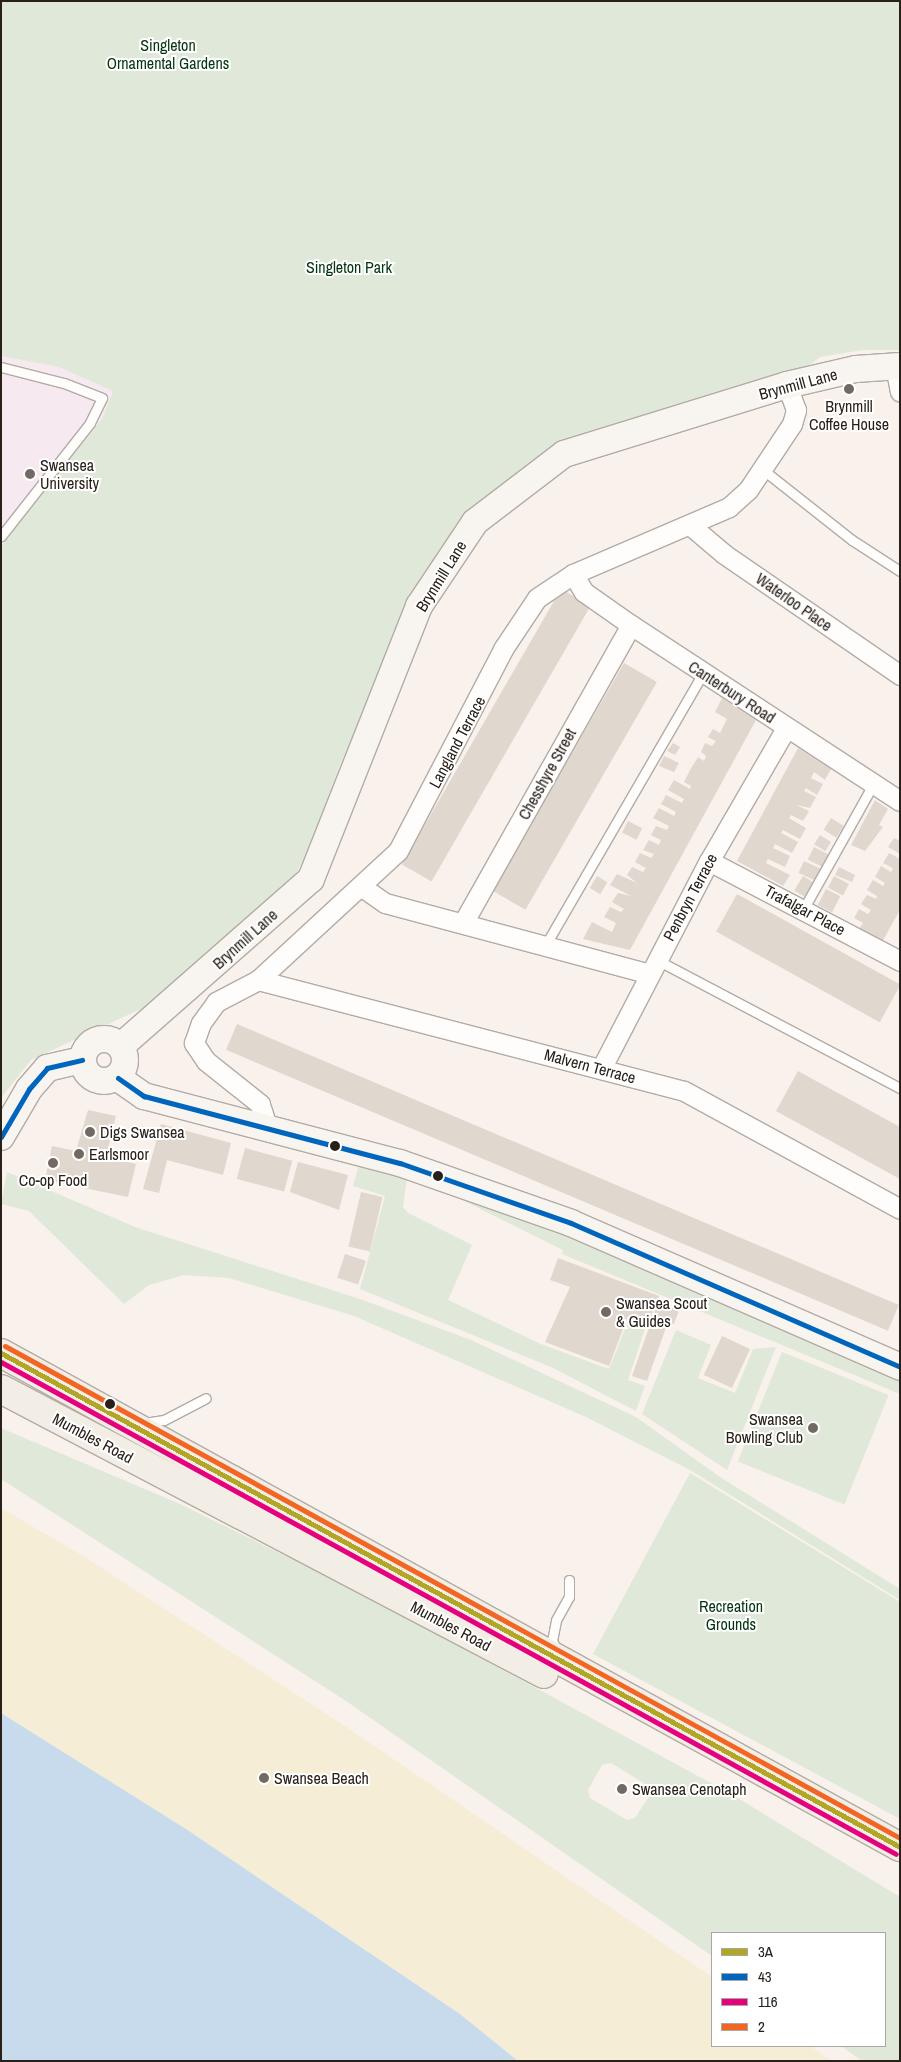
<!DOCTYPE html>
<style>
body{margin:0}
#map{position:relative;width:901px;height:2062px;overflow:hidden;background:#f9f1eb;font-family:"Archivo Narrow",sans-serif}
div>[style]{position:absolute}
.education>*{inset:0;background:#f6e9f0}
.green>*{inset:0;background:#e0e8da;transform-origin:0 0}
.sand>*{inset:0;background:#f6edd6}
.water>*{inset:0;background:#c8dbed}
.building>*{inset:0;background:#e0d7cf;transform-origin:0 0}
.roads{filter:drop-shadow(1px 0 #b3aba5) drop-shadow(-1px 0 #b3aba5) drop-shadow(0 1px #b3aba5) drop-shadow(0 -1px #b3aba5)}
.lane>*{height:9px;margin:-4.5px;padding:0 4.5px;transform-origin:4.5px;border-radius:4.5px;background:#fefdfc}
.street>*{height:19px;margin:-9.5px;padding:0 9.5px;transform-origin:9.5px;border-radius:9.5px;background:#fefdfc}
.secondary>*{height:26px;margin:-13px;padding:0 13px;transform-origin:13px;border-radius:13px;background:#f8f5f0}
.secondary>.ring{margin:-13px;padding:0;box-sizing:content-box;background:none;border:26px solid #f8f5f0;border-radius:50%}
.primary>*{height:28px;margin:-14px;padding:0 14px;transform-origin:14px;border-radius:14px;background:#f2eee5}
.bus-1>*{height:5px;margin:-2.5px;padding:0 2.5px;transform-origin:2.5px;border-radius:2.5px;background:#b1a625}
.bus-2>*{height:5px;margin:-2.5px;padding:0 2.5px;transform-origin:2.5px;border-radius:2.5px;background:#0065bd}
.bus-3>*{height:5px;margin:-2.5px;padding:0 2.5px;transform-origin:2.5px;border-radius:2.5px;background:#e5007d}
.bus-4>*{height:5px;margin:-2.5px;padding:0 2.5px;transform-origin:2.5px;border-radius:2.5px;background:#f26522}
.dots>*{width:14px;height:14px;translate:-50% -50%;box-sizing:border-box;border:2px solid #fff;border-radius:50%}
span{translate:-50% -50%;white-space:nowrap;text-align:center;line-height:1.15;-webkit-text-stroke:4px #fff;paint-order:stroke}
.park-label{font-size:16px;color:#033510}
.street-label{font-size:16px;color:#292019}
.poi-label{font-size:16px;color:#292019}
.left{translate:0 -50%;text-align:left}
.right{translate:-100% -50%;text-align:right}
.frame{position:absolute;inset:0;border:2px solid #292019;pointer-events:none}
.legend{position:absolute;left:711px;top:1932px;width:175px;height:115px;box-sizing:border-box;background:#fff;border:1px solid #a9a6a3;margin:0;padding:6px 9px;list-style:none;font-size:15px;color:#292019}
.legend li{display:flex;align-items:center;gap:10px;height:25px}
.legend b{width:25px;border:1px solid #a9a6a3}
</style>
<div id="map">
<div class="education">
<div style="clip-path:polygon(1px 356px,59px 367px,113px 391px,102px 419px,1px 547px)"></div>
</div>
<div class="green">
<div style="clip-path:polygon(1px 1px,900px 1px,900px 350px,863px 350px,820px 357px,806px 368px,612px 425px,556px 449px,511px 478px,369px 705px,342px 760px,308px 852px,288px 887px,269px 906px,219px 941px,145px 1007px,31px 1060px,1px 1098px,1px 546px,102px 419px,113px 391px,59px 367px,1px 356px)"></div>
<div style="clip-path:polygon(359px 1164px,407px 1177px,403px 1207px,408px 1213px,472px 1245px,448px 1300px,541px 1344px,609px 1369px,629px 1319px,646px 1326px,628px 1380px,645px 1386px,636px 1411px,551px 1367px,360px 1289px,385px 1196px,353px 1186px)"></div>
<div style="clip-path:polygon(7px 1172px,135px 1227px,360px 1299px,471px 1340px,636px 1417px,720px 1477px,900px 1589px,900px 1600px,690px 1470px,586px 1417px,354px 1316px,229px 1278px,184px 1275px,149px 1285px,124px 1304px,29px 1211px,1px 1204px)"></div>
<div style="clip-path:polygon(436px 1187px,565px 1229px,900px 1376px,900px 1394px,562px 1254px,563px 1250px)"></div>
<div style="clip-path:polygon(676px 1330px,711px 1345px,698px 1378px,735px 1393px,753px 1349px,776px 1347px,727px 1470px,642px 1414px)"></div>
<div style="left:782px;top:1352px;width:115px;height:118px;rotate:22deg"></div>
<div style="clip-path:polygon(evenodd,1px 1428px,180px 1504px,361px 1593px,731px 1794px,900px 1897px,900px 2061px,862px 2061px,841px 2046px,885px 2046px,885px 1933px,712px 1933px,712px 1956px,346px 1701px,1px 1479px,1px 1428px,611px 1763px,650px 1787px,650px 1795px,635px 1818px,627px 1820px,590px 1798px,588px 1790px,602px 1765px,611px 1763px)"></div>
<div style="clip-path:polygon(690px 1473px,900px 1602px,900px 1819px,593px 1654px)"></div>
</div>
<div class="sand">
<div style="clip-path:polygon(1px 1508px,83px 1556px,348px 1728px,712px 1977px,712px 2046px,810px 2046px,831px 2061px,518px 2061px,460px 2014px,186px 1829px,1px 1713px)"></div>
</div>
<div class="water">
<div style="clip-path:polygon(1px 1713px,186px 1829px,460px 2014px,518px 2061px,1px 2061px)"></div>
</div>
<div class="building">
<div style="left:561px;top:589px;width:34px;height:318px;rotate:30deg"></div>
<div style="left:624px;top:663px;width:38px;height:263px;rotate:30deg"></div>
<div style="clip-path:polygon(722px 698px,756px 720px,630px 950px,583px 939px,592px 922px,612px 932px,616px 923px,604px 917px,610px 907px,621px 912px,624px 909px,612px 902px,618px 893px,631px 896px,610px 885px,617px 874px,637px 883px,627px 875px,632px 867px,643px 872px,646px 868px,635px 862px,640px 853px,651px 858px,654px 854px,643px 850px,649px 840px,659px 845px,661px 840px,651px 835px,656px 826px,667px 830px,669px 826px,653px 818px,659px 808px,674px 816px,676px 812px,661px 804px,666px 795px,682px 803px,684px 799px,668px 790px,674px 780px,690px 789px,691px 786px,684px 782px,690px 770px,698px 757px,704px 761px,706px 756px,701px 752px,705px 743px,712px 746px,716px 741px,708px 737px,713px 729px,720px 733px,727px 719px,715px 712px)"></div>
<div style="clip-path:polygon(673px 743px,680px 747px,675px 755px,667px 751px)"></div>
<div style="clip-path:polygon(798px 748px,831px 769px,825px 780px,814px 772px,811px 778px,823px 784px,817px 795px,806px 788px,804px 791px,816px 797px,810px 808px,796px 805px,809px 811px,803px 821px,791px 815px,789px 818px,806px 828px,800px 839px,783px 830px,781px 833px,798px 842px,792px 853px,775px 844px,773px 848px,790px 856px,785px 867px,768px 859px,766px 863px,790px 875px,783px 886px,737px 861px)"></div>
<div style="clip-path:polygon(664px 756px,679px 763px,674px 772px,659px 766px)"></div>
<div style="clip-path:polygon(875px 800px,888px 809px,879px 825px,883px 827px,865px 851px,851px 845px)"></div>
<div style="left:831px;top:818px;width:15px;height:14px;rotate:32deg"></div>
<div style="left:628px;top:821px;width:16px;height:13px;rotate:27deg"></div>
<div style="left:820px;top:835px;width:13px;height:11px;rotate:32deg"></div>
<div style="clip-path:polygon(894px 838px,900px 841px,900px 854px,888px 847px)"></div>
<div style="left:814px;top:847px;width:16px;height:14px;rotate:27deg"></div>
<div style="clip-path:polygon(889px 853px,900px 859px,900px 910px,882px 942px,859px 929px,863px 923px,854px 918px,859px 909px,868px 914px,871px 910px,861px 904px,867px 895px,876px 899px,877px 896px,867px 890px,873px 880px,883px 886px,885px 883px,875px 877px,881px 866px,891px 872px,893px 868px,883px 863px)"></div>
<div style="left:804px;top:861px;width:19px;height:13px;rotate:25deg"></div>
<div style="clip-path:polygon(839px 867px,855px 875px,852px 882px,835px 875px)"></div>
<div style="left:597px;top:876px;width:12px;height:14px;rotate:31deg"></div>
<div style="left:803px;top:876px;width:12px;height:17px;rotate:31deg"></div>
<div style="left:834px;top:876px;width:17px;height:13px;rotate:28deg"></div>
<div style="left:826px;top:889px;width:16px;height:18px;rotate:27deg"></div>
<div style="left:737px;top:894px;width:187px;height:43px;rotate:29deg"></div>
<div style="left:237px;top:1024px;width:719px;height:28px;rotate:23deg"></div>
<div style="clip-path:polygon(798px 1071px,900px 1127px,900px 1179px,776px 1111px)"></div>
<div style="clip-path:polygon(88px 1110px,116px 1116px,106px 1157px,136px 1164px,128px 1197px,45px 1180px,52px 1146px,76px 1151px)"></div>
<div style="clip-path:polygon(161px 1124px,231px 1143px,223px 1175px,167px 1160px,159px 1193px,143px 1189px)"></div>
<div style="left:245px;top:1148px;width:49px;height:32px;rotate:15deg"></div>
<div style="clip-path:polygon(298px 1162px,348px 1175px,339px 1210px,290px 1192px)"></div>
<div style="left:361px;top:1192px;width:22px;height:56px;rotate:13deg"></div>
<div style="left:345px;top:1254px;width:22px;height:25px;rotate:18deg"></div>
<div style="clip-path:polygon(558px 1258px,659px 1296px,648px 1324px,628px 1316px,609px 1366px,545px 1342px,570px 1287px,550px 1280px)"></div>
<div style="clip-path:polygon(658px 1302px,679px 1310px,674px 1324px,668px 1322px,647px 1381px,632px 1376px)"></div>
<div style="left:722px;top:1336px;width:31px;height:43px;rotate:25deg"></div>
</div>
<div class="roads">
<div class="lane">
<div style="left:1px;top:367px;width:65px;rotate:14.3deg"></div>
<div style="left:64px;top:383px;width:41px;rotate:21.5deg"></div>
<div style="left:102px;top:398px;width:28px;rotate:116deg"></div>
<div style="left:90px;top:423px;width:144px;rotate:128.2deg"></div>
<div style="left:762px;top:469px;width:115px;rotate:38.3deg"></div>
<div style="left:852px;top:540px;width:57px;rotate:32.9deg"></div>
<div style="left:804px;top:908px;width:143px;rotate:-60.8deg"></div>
<div style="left:546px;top:944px;width:313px;rotate:-59.9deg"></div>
<div style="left:657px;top:960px;width:275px;rotate:27.8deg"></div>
<div style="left:144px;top:1423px;width:20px;rotate:-9deg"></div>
<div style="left:164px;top:1420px;width:47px;rotate:-27.6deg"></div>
<div style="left:557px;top:1650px;width:10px;rotate:-119deg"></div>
<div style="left:552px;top:1641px;width:21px;rotate:-79deg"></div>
<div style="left:556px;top:1620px;width:26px;rotate:-61deg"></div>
<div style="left:569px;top:1597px;width:17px;rotate:-90deg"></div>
</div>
<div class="street">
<div style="left:895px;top:366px;width:26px;rotate:79deg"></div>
<div style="left:691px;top:526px;width:43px;rotate:40.3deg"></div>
<div style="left:724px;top:554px;width:214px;rotate:34.5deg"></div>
<div style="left:573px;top:574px;width:21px;rotate:59deg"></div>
<div style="left:584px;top:592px;width:57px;rotate:35.1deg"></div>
<div style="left:631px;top:625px;width:321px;rotate:33.2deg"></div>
<div style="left:709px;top:861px;width:216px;rotate:27.6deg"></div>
<div style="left:362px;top:887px;width:28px;rotate:35deg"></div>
<div style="left:385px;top:903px;width:274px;rotate:15deg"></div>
<div style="left:463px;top:923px;width:342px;rotate:-60.6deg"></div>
<div style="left:258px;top:980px;width:440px;rotate:14.6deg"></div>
<div style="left:684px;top:1091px;width:246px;rotate:28.6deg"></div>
<div style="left:601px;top:1069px;width:234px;rotate:-62.6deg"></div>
<div style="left:709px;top:861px;width:154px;rotate:-59.9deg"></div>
<div style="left:267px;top:1126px;width:23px;rotate:-108deg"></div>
<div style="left:260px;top:1104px;width:69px;rotate:-141.5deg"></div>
<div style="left:206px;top:1061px;width:22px;rotate:-124deg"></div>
<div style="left:194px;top:1043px;width:21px;rotate:-71deg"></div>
<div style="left:201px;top:1023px;width:26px;rotate:-54deg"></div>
<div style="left:216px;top:1002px;width:47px;rotate:-27.6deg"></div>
<div style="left:258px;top:980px;width:190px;rotate:-42.7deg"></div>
<div style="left:398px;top:851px;width:228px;rotate:-62.5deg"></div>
<div style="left:503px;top:649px;width:61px;rotate:-56.3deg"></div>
<div style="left:537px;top:598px;width:43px;rotate:-33.7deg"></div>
<div style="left:573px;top:574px;width:170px;rotate:-23.2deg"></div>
<div style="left:729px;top:507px;width:25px;rotate:-42deg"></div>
<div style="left:748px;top:490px;width:79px;rotate:-56.3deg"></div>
<div style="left:792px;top:424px;width:15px;rotate:-74deg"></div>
<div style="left:796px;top:410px;width:27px;rotate:-110deg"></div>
</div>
<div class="secondary">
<div class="ring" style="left:83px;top:1039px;width:16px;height:16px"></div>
<div style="left:121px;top:1046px;width:253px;rotate:-41.3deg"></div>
<div style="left:311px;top:879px;width:294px;rotate:-68.4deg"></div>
<div style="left:419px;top:606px;width:101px;rotate:-56.3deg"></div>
<div style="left:475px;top:522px;width:112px;rotate:-37.4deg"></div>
<div style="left:564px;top:454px;width:233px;rotate:-17.2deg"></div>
<div style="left:787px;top:385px;width:71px;rotate:-13.1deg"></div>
<div style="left:856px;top:369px;width:44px;rotate:-3.9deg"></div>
<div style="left:118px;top:1078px;width:32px;rotate:35deg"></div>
<div style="left:144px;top:1096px;width:265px;rotate:14.7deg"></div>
<div style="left:400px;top:1163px;width:181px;rotate:19.3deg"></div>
<div style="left:571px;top:1223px;width:359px;rotate:23.6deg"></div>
<div style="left:1px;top:1137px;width:56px;rotate:-59.7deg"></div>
<div style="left:29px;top:1089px;width:28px;rotate:-49deg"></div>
<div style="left:47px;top:1068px;width:36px;rotate:-13deg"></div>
</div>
<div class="primary">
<div style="left:1px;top:1353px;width:1026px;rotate:28.79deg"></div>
<div style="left:1px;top:1389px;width:613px;rotate:27.69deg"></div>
</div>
</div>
<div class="bus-1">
<div style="left:1px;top:1353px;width:1026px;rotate:28.79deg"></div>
</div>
<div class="bus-2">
<div style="left:118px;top:1078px;width:32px;rotate:35deg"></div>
<div style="left:144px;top:1096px;width:265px;rotate:14.7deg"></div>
<div style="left:400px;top:1163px;width:181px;rotate:19.3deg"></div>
<div style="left:571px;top:1223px;width:359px;rotate:23.6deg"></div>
<div style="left:1px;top:1137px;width:56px;rotate:-59.7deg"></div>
<div style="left:29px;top:1089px;width:28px;rotate:-49deg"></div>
<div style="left:47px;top:1068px;width:36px;rotate:-13deg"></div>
</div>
<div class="bus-3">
<div style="left:1px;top:1362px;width:1021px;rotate:28.8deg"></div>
</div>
<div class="bus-4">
<div style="left:5px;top:1346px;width:1021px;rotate:28.8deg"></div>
</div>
<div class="dots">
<div style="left:849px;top:389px;background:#726962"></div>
<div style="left:30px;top:474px;background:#726962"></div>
<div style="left:90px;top:1132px;background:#726962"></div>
<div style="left:335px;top:1146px;background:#292019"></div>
<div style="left:79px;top:1154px;background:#726962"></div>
<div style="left:53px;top:1163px;background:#726962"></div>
<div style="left:438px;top:1176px;background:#292019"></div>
<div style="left:606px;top:1312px;background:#726962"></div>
<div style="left:110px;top:1404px;background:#292019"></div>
<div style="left:813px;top:1428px;background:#726962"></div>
<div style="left:264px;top:1778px;background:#726962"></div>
<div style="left:622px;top:1789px;background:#726962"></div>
</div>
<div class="park-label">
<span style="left:168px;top:54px">Singleton<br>Ornamental Gardens</span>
<span style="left:349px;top:267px">Singleton Park</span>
<span style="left:731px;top:1615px">Recreation<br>Grounds</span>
</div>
<div class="street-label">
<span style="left:798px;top:384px;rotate:-15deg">Brynmill Lane</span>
<span style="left:441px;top:576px;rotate:-58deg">Brynmill Lane</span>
<span style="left:794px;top:602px;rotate:35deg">Waterloo Place</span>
<span style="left:732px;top:692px;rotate:33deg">Canterbury Road</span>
<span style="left:457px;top:742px;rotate:-62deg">Langland Terrace</span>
<span style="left:547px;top:774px;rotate:-61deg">Chesshyre Street</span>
<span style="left:690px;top:897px;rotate:-62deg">Penbryn Terrace</span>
<span style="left:805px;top:910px;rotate:28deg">Trafalgar Place</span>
<span style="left:245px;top:939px;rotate:-42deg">Brynmill Lane</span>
<span style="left:590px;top:1066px;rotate:15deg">Malvern Terrace</span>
<span style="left:93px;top:1438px;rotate:28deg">Mumbles Road</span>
<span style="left:451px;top:1626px;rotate:28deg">Mumbles Road</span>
</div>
<div class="poi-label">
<span style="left:849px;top:415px">Brynmill<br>Coffee House</span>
<span class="left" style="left:40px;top:474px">Swansea<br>University</span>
<span class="left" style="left:100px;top:1132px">Digs Swansea</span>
<span class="left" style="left:89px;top:1154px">Earlsmoor</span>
<span style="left:53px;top:1180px">Co-op Food</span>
<span class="left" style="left:616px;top:1312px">Swansea Scout<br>&amp; Guides</span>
<span class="right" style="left:803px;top:1428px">Swansea<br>Bowling Club</span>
<span class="left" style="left:274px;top:1778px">Swansea Beach</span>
<span class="left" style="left:632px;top:1789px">Swansea Cenotaph</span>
</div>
<div class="frame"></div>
<ul class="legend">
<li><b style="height:6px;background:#b1a625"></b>3A</li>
<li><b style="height:6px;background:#0065bd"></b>43</li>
<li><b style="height:6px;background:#e5007d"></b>116</li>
<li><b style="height:6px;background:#f26522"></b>2</li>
</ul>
</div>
